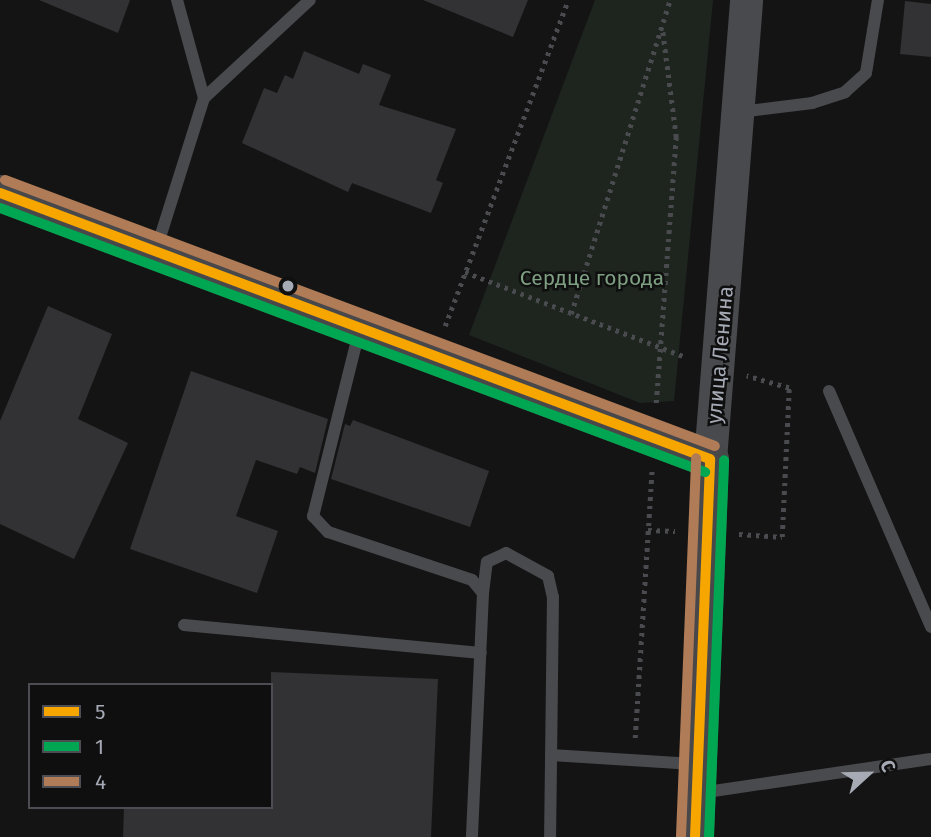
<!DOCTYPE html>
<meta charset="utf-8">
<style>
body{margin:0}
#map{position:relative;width:931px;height:837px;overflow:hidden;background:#141415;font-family:"Fira Sans",sans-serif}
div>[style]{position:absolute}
.green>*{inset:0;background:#1e251f}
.building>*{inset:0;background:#323234}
.path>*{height:4.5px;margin-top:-2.25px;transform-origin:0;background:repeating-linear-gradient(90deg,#4a4b4f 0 3.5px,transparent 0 8.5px)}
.service>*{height:12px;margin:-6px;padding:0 6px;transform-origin:6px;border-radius:6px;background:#494a4d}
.tertiary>*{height:33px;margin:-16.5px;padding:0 16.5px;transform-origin:16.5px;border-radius:16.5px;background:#494a4d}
.secondary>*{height:37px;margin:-18.5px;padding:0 18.5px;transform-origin:18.5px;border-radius:18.5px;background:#48484b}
.bus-1>*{height:10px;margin:-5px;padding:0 5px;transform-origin:5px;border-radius:5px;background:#f7a600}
.bus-2>*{height:10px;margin:-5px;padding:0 5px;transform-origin:5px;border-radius:5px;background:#00a651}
.bus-3>*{height:10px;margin:-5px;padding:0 5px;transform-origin:5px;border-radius:5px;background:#b07c57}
.dots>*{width:19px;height:19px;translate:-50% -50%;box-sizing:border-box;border:4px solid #0f0f10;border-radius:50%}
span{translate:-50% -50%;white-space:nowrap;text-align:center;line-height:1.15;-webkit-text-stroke:5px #0f0f10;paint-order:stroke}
.park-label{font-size:21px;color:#7e9f82}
.street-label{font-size:21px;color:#a6aab5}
.legend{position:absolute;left:28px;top:683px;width:245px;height:126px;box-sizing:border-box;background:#0f0f10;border:2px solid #4b4d52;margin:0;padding:9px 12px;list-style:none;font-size:21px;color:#a6aab5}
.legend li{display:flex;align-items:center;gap:14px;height:35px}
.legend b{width:35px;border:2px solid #4b4d52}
.north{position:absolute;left:833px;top:739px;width:70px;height:70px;-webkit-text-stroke:5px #0f0f10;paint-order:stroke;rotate:68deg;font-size:19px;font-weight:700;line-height:28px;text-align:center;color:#a6aab5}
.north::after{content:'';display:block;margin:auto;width:24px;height:32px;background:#a6aab5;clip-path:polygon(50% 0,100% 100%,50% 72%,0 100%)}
</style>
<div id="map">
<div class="green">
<div style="clip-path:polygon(595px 0,713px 0,674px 401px,640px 403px,469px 335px)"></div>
</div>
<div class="building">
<div style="clip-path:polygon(39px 0,130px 0,118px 33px)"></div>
<div style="clip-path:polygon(423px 0,528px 0,513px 37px)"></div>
<div style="clip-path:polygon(905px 1px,931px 4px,931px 57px,900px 54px)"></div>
<div style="clip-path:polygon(304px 51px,359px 74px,363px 64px,391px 75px,379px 105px,456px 129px,436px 180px,443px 183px,431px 213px,352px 183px,348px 192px,242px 143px,264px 88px,277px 93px,285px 75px,293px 79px)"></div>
<div style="clip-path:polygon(48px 306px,112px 334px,78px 419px,128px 443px,74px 559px,0 524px,0 421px)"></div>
<div style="clip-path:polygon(191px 371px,328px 419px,315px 473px,300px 467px,297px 474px,256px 460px,236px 516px,278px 531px,257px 593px,130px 549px)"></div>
<div style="clip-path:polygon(353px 420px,489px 471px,470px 527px,331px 479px,345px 424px,350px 426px)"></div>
<div style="clip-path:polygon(271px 672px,438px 679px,431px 837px,123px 837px,124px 807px,271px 807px)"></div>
</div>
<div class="path">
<div style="left:465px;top:272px;width:236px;rotate:21.1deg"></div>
<div style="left:571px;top:314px;width:329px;rotate:-72.5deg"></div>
<div style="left:445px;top:326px;width:348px;rotate:-69.3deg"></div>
<div style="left:656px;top:403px;width:267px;rotate:-85.7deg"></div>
<div style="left:676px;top:137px;width:111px;rotate:-97.3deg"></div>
<div style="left:648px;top:530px;width:27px;rotate:2deg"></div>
<div style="left:739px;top:534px;width:43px;rotate:4deg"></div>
<div style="left:782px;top:537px;width:149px;rotate:-87.3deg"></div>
<div style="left:789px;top:388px;width:44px;rotate:-164.1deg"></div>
<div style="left:635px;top:738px;width:268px;rotate:-86.4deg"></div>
</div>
<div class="service">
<div style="left:177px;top:0;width:102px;rotate:74.6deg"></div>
<div style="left:740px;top:112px;width:73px;rotate:-7.1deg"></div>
<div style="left:812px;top:103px;width:35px;rotate:-18deg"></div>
<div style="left:845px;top:92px;width:28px;rotate:-42deg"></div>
<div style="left:866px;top:73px;width:74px;rotate:-80.7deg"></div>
<div style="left:157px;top:247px;width:156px;rotate:-72.5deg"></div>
<div style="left:204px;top:98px;width:144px;rotate:-42.8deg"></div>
<div style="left:359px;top:332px;width:190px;rotate:104deg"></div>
<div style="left:313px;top:516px;width:22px;rotate:47deg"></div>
<div style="left:328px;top:532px;width:152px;rotate:18.4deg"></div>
<div style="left:472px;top:580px;width:17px;rotate:50deg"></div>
<div style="left:483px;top:593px;width:244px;rotate:92.6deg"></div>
<div style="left:829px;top:391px;width:257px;rotate:66.6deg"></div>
<div style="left:483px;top:593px;width:31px;rotate:-83deg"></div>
<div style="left:487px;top:562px;width:21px;rotate:-25deg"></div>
<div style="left:506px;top:553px;width:48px;rotate:28.7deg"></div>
<div style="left:548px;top:576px;width:22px;rotate:77deg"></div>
<div style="left:553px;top:597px;width:240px;rotate:90.7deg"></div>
<div style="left:184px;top:625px;width:298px;rotate:5.4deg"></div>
<div style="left:551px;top:755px;width:143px;rotate:3.6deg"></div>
<div style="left:700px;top:793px;width:233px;rotate:-8.4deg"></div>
</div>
<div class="tertiary">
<div style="left:710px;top:459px;width:460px;rotate:-85.5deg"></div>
</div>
<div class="secondary">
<div style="left:0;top:193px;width:758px;rotate:20.54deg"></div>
<div style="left:710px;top:459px;width:378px;rotate:92.3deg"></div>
</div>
<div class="bus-1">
<div style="left:0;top:193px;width:758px;rotate:20.54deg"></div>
<div style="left:695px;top:837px;width:378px;rotate:-87.7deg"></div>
</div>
<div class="bus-2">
<div style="left:0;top:208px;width:753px;rotate:20.53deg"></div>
<div style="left:709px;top:837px;width:377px;rotate:-87.7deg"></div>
</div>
<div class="bus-3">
<div style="left:5px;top:180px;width:758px;rotate:20.54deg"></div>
<div style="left:681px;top:836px;width:378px;rotate:-87.7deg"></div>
</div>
<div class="dots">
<div style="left:288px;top:286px;background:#a6aab5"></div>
</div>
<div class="park-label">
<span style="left:592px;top:278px">Сердце города</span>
</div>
<div class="street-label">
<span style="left:720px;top:355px;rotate:-85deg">улица Ленина</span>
</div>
<ul class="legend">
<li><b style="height:9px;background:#f7a600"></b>5</li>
<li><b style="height:9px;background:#00a651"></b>1</li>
<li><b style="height:9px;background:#b07c57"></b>4</li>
</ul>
<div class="north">С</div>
</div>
